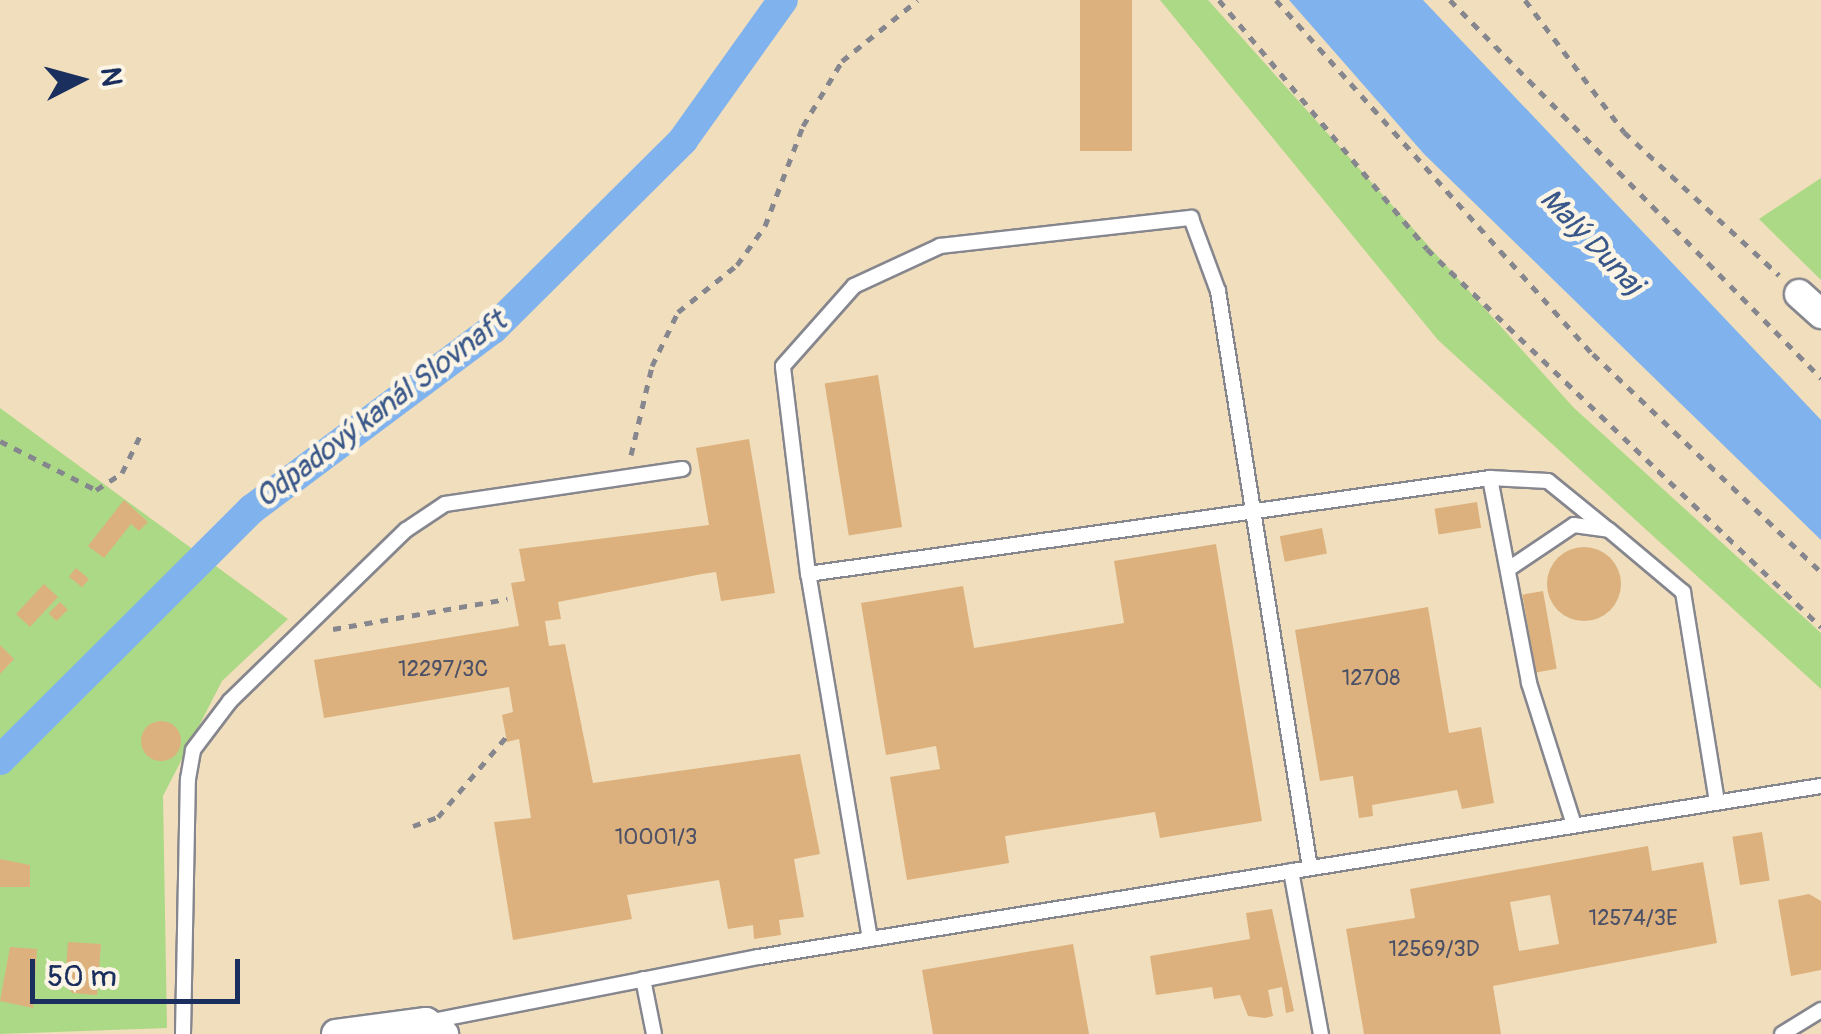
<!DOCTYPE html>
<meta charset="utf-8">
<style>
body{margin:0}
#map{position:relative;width:1821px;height:1034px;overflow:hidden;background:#f1debd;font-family:Pangolin,sans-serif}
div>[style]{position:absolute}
.green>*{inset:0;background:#acd985}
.water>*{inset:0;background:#80b3ed}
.canal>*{height:30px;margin:-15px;padding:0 15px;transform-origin:15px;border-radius:15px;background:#80b3ed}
.building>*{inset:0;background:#dcb17d;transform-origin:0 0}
.round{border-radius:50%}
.path>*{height:5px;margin-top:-2.5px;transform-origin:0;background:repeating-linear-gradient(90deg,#86868e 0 8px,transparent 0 16px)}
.roads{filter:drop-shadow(2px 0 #86868e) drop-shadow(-2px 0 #86868e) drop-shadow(0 2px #86868e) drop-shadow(0 -2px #86868e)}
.lane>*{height:14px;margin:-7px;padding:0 7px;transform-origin:7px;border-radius:7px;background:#fff}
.street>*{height:28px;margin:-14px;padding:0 14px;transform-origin:14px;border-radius:14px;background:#fff}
span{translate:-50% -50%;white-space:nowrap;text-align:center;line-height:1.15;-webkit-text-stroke:9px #fcf5e5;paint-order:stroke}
.number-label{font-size:22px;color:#4b5066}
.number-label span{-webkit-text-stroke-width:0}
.water-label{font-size:30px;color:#395789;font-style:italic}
.north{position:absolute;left:30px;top:30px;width:100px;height:100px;-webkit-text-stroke:8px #fcf5e5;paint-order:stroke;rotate:84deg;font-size:28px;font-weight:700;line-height:40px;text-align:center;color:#1b2f5e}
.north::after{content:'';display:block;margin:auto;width:35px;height:45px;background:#1b2f5e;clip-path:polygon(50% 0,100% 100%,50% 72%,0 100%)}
.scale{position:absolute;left:30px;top:959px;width:210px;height:45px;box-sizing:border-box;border:5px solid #1b2f5e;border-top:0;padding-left:12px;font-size:30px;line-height:35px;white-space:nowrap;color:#1b2f5e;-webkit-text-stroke:8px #fcf5e5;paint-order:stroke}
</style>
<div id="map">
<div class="green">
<div style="clip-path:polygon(1160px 0,1208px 0,1573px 407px,1821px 633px,1821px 689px,1438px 340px)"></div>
<div style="clip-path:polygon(1821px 178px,1821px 280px,1759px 219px)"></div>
<div style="clip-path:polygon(0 408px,288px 619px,222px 681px,163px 796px,167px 1028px,0 1034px)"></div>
</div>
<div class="water">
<div style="clip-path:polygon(1289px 0,1423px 0,1821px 420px,1821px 540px,1424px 154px)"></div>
</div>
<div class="canal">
<div style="left:0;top:760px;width:356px;rotate:-44.9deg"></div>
<div style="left:252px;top:509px;width:301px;rotate:-36.8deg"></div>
<div style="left:493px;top:329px;width:268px;rotate:-44.8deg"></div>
<div style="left:683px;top:140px;width:172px;rotate:-54.5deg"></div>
</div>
<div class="building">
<div style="left:1080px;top:0;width:52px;height:151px"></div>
<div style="left:878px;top:375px;width:154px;height:54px;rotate:81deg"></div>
<div style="clip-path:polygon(749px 439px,775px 593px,721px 601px,716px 572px,702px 574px,558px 602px,561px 619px,545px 621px,549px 646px,565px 644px,593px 783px,800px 754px,820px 854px,794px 859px,804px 917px,779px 920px,781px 935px,754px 939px,753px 925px,728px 929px,719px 880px,627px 895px,632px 919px,513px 940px,494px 822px,531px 818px,519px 739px,507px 742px,502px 715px,513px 712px,509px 687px,324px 718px,314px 660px,519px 626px,511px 583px,525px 581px,519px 549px,709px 525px,696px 448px)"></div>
<div style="clip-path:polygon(124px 500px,148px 522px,139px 531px,131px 524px,104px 558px,88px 546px)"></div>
<div style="left:1477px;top:502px;width:26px;height:43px;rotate:81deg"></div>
<div style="left:1322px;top:528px;width:26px;height:43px;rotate:79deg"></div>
<div style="clip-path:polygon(1216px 544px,1262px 821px,1160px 838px,1155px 812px,1005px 836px,1009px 863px,907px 880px,890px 777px,940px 769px,936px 746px,886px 755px,861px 603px,963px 586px,974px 648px,1124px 623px,1114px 561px)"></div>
<div class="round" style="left:1547px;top:547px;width:74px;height:74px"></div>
<div style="left:76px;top:568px;width:17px;height:11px;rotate:40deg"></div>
<div style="left:44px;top:584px;width:19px;height:41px;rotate:43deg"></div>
<div style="left:1543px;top:591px;width:79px;height:21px;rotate:80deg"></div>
<div style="left:60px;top:602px;width:11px;height:16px;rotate:45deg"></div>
<div style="clip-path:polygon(1428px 607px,1449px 733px,1481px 727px,1494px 803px,1462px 809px,1457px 790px,1372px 805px,1373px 816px,1359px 818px,1353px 776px,1320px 781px,1295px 630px)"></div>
<div style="clip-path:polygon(0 645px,14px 659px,0 674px)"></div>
<div class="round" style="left:141px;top:721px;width:40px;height:40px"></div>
<div style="left:1762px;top:832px;width:49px;height:30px;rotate:81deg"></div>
<div style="clip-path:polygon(evenodd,1648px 846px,1652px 871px,1703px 862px,1717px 943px,1493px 986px,1501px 1034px,1364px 1034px,1346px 929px,1415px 918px,1410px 889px,1648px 846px,1550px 895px,1559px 944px,1519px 951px,1510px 902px,1550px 895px)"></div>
<div style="clip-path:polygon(0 859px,30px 865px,30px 887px,0 887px)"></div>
<div style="clip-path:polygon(1809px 894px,1821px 901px,1821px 970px,1791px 976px,1778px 900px)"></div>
<div style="clip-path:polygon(1272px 909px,1294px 1011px,1286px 1013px,1282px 987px,1268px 990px,1273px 1016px,1265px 1018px,1248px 1016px,1240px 995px,1214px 999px,1212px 987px,1156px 995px,1150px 956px,1250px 939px,1246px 913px)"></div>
<div style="clip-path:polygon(68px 942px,101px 944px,97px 995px,72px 993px,65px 981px)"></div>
<div style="clip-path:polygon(1073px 944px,1089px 1034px,933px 1034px,922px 970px)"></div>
<div style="clip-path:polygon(10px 947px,37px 949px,33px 1008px,0 1001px)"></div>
</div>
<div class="path">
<div style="left:1219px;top:0;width:324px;rotate:50.1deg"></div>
<div style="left:1427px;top:249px;width:546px;rotate:43.81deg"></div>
<div style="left:1276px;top:0;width:475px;rotate:48.2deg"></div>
<div style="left:1593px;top:354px;width:315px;rotate:43.7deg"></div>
<div style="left:1450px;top:0;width:530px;rotate:45.54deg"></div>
<div style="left:1525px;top:0;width:165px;rotate:53.1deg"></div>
<div style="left:1624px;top:132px;width:211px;rotate:42.7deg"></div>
<div style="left:0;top:441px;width:108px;rotate:27deg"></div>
<div style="left:96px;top:490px;width:31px;rotate:-33deg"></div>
<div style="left:122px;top:473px;width:41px;rotate:-64.1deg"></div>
<div style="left:631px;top:455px;width:91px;rotate:-76.7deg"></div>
<div style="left:652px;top:366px;width:60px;rotate:-64.3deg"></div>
<div style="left:678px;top:312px;width:75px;rotate:-38.5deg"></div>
<div style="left:737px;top:265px;width:48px;rotate:-54.3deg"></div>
<div style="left:765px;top:226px;width:107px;rotate:-69.2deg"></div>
<div style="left:803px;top:126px;width:76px;rotate:-59deg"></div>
<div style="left:842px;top:61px;width:97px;rotate:-38.8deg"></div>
<div style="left:333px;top:629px;width:177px;rotate:-9.8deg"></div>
<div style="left:413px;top:826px;width:27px;rotate:-20deg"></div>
<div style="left:438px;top:817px;width:105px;rotate:-49.6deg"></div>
</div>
<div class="roads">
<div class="lane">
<div style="left:1490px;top:478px;width:58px;rotate:3deg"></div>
<div style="left:1548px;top:481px;width:76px;rotate:39.1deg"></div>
<div style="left:1510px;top:568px;width:77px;rotate:-33.9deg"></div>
<div style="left:1574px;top:525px;width:35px;rotate:8deg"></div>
<div style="left:1609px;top:530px;width:97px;rotate:40deg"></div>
<div style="left:1683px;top:592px;width:213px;rotate:80.8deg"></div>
<div style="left:808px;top:574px;width:209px;rotate:-96.9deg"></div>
<div style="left:783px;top:366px;width:107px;rotate:-48.4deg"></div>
<div style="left:854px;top:286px;width:95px;rotate:-24.9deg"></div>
<div style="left:940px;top:246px;width:253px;rotate:-6.4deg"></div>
<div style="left:1191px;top:218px;width:78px;rotate:69.7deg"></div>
<div style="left:1218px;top:291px;width:584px;rotate:80.94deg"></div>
<div style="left:1291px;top:871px;width:166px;rotate:79.6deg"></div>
<div style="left:870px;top:939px;width:370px;rotate:-99.6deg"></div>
<div style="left:808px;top:574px;width:689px;rotate:-8.01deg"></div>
<div style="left:1490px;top:478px;width:209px;rotate:79.2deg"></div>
<div style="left:1529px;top:683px;width:149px;rotate:72.4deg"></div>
<div style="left:643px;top:979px;width:56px;rotate:78.7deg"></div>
<div style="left:427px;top:1022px;width:338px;rotate:-11.1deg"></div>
<div style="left:759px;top:957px;width:1076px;rotate:-9.15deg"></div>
<div style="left:183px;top:1034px;width:255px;rotate:-88.9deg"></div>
<div style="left:188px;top:779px;width:29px;rotate:-80deg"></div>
<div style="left:193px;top:750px;width:61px;rotate:-52.9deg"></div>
<div style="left:230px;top:701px;width:245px;rotate:-44.2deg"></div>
<div style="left:406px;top:530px;width:47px;rotate:-33.7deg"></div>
<div style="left:445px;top:504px;width:240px;rotate:-8.4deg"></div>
<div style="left:1782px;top:1034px;width:46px;rotate:-31.6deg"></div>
</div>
<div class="street">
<div style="left:1799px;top:294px;width:30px;rotate:42deg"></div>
<div style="left:336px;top:1034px;width:91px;rotate:-7.6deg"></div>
<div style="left:426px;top:1022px;width:22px;rotate:34deg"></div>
</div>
</div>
<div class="number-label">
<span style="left:443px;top:670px">12297/3C</span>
<span style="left:1371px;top:679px">12708</span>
<span style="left:656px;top:838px">10001/3</span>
<span style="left:1633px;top:919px">12574/3E</span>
<span style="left:1434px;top:950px">12569/3D</span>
</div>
<div class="water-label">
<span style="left:1591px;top:242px;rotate:46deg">Malý Dunaj</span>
<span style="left:381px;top:410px;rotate:-37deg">Odpadový kanál Slovnaft</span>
</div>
<div class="north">N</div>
<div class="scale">50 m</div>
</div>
